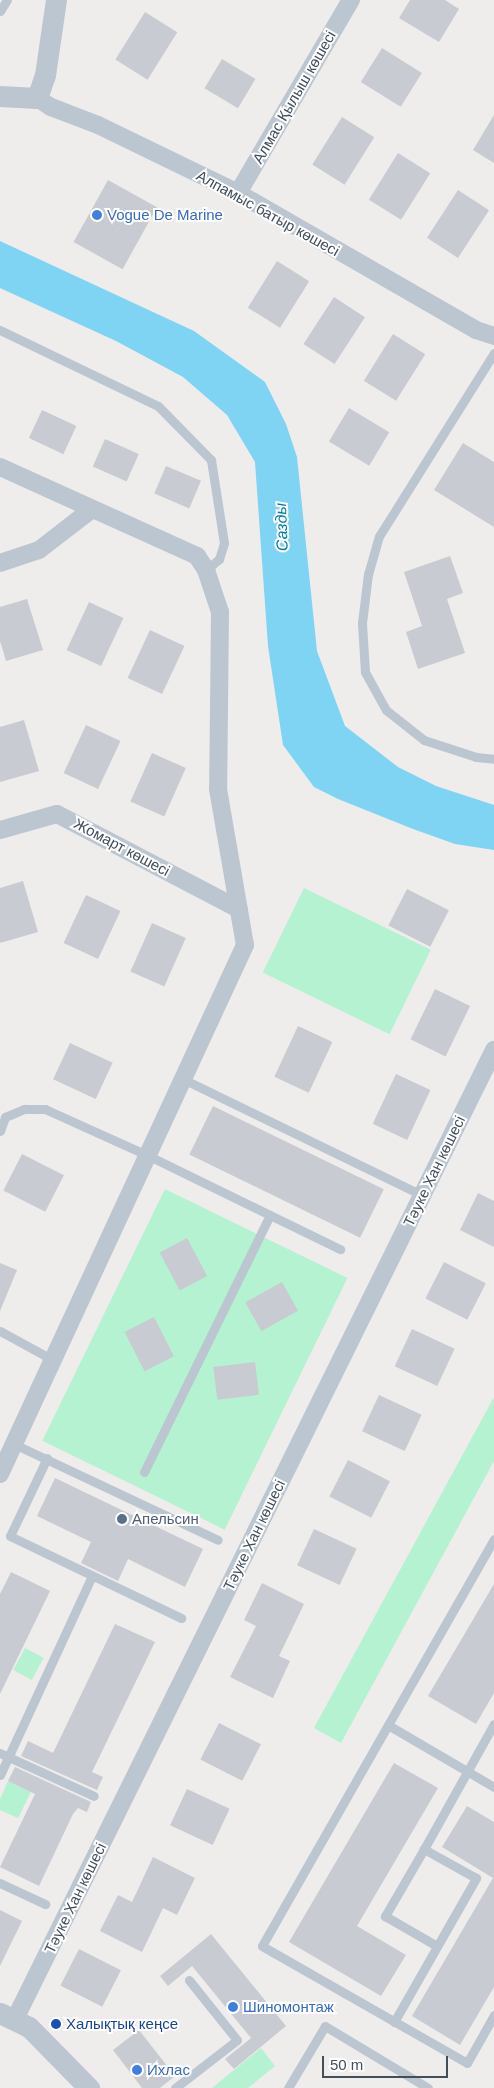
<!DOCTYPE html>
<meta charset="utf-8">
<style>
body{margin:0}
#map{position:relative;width:494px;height:2088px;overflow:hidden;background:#efecec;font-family:Arial,sans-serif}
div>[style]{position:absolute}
.green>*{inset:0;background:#b5f2d1;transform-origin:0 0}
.water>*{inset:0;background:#7fd4f3}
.building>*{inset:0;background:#c8cbd2;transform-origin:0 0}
.service>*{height:9px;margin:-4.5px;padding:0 4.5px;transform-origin:4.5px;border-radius:4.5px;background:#bbc6d0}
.minor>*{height:18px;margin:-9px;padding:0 9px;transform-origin:9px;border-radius:9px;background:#bbc6d0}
.tertiary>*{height:21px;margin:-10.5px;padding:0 10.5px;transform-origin:10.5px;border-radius:10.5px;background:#bbc6d0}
.dots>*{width:14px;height:14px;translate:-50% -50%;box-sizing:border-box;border:2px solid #fff;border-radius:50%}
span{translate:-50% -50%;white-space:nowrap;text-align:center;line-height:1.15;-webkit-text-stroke:4px #fff;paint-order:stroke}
.street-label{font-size:15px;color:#434e5b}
.shop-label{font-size:15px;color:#366cbe}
.left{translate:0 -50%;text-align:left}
.service-label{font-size:15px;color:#4e5e75}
.transit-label{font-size:15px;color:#164399}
.water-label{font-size:16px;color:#017ba9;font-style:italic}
.scale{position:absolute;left:322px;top:2056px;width:126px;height:22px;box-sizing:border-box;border:2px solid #434e5b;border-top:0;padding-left:6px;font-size:15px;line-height:18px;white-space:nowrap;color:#434e5b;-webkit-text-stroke:4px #fff;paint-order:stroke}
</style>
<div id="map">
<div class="green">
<div style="left:304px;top:888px;width:141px;height:94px;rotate:26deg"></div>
<div style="left:165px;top:1189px;width:203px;height:280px;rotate:26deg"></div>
<div style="clip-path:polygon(494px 1397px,494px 1461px,341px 1743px,314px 1728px)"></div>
<div style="left:25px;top:1648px;width:21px;height:25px;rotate:28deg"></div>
<div style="clip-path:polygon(8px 1781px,31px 1792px,18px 1818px,0 1810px,0 1799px)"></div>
<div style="clip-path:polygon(261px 2048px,275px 2066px,248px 2088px,212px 2088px)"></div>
</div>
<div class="water">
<div style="clip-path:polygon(0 241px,194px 331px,265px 382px,286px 424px,297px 457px,317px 651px,345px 726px,398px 767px,436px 786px,494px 805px,494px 850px,455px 844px,413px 829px,338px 799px,314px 787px,283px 745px,268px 646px,255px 462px,227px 415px,183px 377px,116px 341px,0 288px)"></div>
</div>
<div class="building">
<div style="clip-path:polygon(410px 0,445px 0,459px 9px,439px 42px,399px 18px)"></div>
<div style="left:145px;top:12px;width:38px;height:56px;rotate:32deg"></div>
<div style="left:382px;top:48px;width:47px;height:40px;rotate:32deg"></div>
<div style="left:222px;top:59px;width:39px;height:34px;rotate:31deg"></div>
<div style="clip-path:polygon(494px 115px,494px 163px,473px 150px)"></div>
<div style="left:342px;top:117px;width:38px;height:56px;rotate:32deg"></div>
<div style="left:398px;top:153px;width:38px;height:55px;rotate:32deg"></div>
<div style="left:108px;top:180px;width:56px;height:71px;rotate:29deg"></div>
<div style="left:458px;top:190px;width:37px;height:57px;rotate:33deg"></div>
<div style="left:277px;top:261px;width:38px;height:55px;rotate:32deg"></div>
<div style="left:334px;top:297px;width:37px;height:56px;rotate:33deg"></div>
<div style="left:393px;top:334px;width:38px;height:55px;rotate:32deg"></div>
<div style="left:349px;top:408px;width:47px;height:39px;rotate:31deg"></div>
<div style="left:42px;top:410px;width:38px;height:31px;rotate:25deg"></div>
<div style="left:105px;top:439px;width:37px;height:30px;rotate:24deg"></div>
<div style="clip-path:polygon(463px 443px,494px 462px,494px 527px,434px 490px)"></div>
<div style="left:166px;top:466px;width:38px;height:30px;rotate:23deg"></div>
<div style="clip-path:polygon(450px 556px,463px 593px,447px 599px,465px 653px,418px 669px,406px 632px,422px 626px,404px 572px)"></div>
<div style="clip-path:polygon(27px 599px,43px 650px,6px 661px,0 641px,0 607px)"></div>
<div style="left:89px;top:602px;width:38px;height:53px;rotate:25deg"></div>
<div style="left:150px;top:630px;width:38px;height:53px;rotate:25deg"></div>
<div style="clip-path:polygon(24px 720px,39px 771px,0 782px,0 727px)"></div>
<div style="left:86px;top:725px;width:38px;height:53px;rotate:25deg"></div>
<div style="left:152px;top:753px;width:37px;height:53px;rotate:24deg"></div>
<div style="clip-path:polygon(23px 881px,38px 932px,0 943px,0 888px)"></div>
<div style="left:407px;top:889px;width:47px;height:41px;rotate:27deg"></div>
<div style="left:86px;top:895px;width:38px;height:53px;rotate:25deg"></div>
<div style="left:152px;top:923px;width:37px;height:53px;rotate:24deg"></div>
<div style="left:435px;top:989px;width:39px;height:56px;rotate:26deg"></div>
<div style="left:298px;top:1026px;width:38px;height:56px;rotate:25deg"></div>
<div style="left:70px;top:1043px;width:47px;height:40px;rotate:25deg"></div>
<div style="left:396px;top:1074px;width:38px;height:55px;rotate:25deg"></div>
<div style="left:213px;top:1106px;width:190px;height:54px;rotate:26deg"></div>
<div style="left:22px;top:1154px;width:47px;height:41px;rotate:27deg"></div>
<div style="clip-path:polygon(478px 1193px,494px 1201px,494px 1247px,460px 1230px)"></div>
<div style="left:187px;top:1238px;width:43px;height:31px;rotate:62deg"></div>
<div style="left:444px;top:1262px;width:47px;height:41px;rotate:27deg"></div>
<div style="clip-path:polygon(0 1263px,17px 1270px,0 1311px)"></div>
<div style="left:282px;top:1282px;width:33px;height:42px;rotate:61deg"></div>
<div style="left:154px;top:1317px;width:44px;height:33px;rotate:63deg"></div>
<div style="left:412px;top:1329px;width:47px;height:41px;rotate:25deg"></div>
<div style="left:255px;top:1362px;width:33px;height:42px;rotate:83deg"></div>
<div style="left:379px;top:1395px;width:47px;height:40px;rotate:25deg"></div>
<div style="left:348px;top:1460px;width:47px;height:41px;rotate:27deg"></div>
<div style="clip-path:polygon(55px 1478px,203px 1549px,185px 1587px,128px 1559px,118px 1581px,81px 1563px,91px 1542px,37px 1516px)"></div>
<div style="left:314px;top:1529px;width:47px;height:40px;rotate:25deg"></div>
<div style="clip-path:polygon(11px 1572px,50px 1591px,0 1694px,0 1594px)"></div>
<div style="clip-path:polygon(262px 1583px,304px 1604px,279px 1656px,290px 1661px,273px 1698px,230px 1677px,256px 1626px,244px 1620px)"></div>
<div style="clip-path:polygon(494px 1584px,494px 1693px,476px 1724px,428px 1696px)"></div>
<div style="clip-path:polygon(115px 1624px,155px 1642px,92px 1772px,103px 1777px,97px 1790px,21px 1756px,28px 1741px,53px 1753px)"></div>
<div style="left:219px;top:1723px;width:47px;height:41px;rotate:27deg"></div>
<div style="clip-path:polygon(394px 1763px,438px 1788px,357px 1926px,406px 1955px,381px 1996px,289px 1942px)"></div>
<div style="clip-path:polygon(15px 1767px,91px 1802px,87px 1812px,78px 1808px,73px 1814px,39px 1886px,0 1867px,35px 1794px,8px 1781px)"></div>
<div style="left:187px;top:1789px;width:47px;height:40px;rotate:25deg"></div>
<div style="clip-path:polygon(467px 1806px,494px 1822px,494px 1987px,460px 2045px,412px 2016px,493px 1878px,442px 1847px)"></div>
<div style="clip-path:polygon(153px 1857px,195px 1878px,177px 1915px,163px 1908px,142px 1952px,100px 1931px,118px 1895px,132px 1902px)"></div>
<div style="clip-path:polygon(0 1910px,22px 1921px,0 1966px)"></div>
<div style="clip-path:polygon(211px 1934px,286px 2026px,234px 2069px,225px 2059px,251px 2038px,192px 1966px,168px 1986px,160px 1976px)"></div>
<div style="left:79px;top:1949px;width:47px;height:41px;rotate:27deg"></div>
<div style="clip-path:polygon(139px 2030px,175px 2076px,160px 2088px,142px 2088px,113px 2050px)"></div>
</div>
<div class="service">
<div style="left:0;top:11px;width:13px;rotate:-58deg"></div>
<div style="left:0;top:330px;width:175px;rotate:25.7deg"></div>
<div style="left:158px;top:406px;width:76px;rotate:45.5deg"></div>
<div style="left:211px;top:460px;width:84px;rotate:81.1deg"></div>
<div style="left:224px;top:543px;width:17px;rotate:107deg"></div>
<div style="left:219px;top:559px;width:17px;rotate:140deg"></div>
<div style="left:494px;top:353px;width:216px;rotate:122.1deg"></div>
<div style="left:379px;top:536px;width:40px;rotate:106deg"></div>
<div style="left:368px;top:574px;width:49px;rotate:97deg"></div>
<div style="left:362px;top:623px;width:49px;rotate:86.5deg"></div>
<div style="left:365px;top:672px;width:43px;rotate:61.1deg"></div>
<div style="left:386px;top:710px;width:48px;rotate:38.3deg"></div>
<div style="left:424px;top:740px;width:55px;rotate:18.1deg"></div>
<div style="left:476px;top:757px;width:18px;rotate:6deg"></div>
<div style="left:183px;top:1079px;width:266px;rotate:25.9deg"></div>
<div style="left:0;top:1131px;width:15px;rotate:-70deg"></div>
<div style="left:5px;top:1117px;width:21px;rotate:-23deg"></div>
<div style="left:24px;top:1109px;width:21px"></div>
<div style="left:45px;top:1109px;width:112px;rotate:24.3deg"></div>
<div style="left:147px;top:1155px;width:215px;rotate:26deg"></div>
<div style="left:0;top:1331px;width:60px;rotate:28.7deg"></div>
<div style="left:14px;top:1444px;width:225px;rotate:25.2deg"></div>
<div style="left:47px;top:1458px;width:86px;rotate:115.4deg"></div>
<div style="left:10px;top:1536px;width:190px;rotate:25.6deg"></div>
<div style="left:144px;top:1472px;width:286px;rotate:-63.9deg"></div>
<div style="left:494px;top:1539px;width:468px;rotate:119.7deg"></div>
<div style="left:262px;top:1946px;width:236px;rotate:29.7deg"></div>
<div style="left:467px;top:2063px;width:55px;rotate:-60.6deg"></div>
<div style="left:388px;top:1725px;width:123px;rotate:30.3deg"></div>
<div style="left:0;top:1753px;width:103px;rotate:24.6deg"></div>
<div style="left:0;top:1775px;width:219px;rotate:-65.2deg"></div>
<div style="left:424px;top:1849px;width:143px;rotate:-60.8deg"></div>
<div style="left:0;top:1883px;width:50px;rotate:25deg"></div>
<div style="left:394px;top:2022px;width:166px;rotate:-60.3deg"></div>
<div style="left:476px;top:1878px;width:60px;rotate:-150.9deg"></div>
<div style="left:424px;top:1849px;width:78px;rotate:120.2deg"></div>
<div style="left:385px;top:1916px;width:60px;rotate:30deg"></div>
<div style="left:175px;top:2088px;width:78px;rotate:-37.7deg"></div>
<div style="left:237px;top:2040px;width:77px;rotate:-128.7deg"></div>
<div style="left:288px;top:2088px;width:72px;rotate:-59.2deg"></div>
<div style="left:325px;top:2026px;width:120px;rotate:31deg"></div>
</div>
<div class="minor">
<div style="left:37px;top:98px;width:17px;rotate:33deg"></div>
<div style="left:51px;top:107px;width:50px;rotate:21deg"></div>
<div style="left:98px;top:125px;width:156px;rotate:25.9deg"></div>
<div style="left:238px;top:193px;width:275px;rotate:29.9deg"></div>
<div style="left:476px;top:330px;width:19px;rotate:18deg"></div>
<div style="left:238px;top:193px;width:224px;rotate:-59.7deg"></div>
<div style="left:0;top:467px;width:216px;rotate:24.3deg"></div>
<div style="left:197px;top:556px;width:17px;rotate:57deg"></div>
<div style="left:206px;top:570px;width:44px;rotate:71.6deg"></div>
<div style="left:220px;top:612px;width:177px;rotate:90.6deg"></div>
<div style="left:218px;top:789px;width:158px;rotate:80.2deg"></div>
<div style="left:245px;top:945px;width:583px;rotate:114.85deg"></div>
<div style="left:0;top:563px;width:41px;rotate:-18.4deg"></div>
<div style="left:39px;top:550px;width:67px;rotate:-37.7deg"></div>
<div style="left:0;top:830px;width:59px;rotate:-15.7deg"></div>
<div style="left:57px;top:814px;width:205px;rotate:27.6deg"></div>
<div style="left:15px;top:2019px;width:1081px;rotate:-63.7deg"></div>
</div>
<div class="tertiary">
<div style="left:0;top:96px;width:37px;rotate:3deg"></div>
<div style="left:37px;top:98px;width:24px;rotate:-71deg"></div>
<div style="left:45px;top:75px;width:76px;rotate:-81.7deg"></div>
<div style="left:0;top:2013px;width:32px;rotate:26deg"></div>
<div style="left:29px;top:2027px;width:86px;rotate:45.5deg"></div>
</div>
<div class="dots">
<div style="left:97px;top:215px;background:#3f7fe0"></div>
<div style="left:122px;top:1519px;background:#5c6f8a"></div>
<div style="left:233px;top:2007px;background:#3f7fe0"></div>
<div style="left:56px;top:2024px;background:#1a4fb4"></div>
<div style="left:137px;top:2070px;background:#3f7fe0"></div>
</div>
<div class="street-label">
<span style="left:294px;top:97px;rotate:-60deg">Алмас Қылыш көшесі</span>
<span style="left:268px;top:213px;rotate:29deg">Алпамыс батыр көшесі</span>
<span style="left:122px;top:847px;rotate:28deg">Жомарт көшесі</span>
<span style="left:434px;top:1171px;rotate:-64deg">Тәуке Хан көшесі</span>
<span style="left:254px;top:1535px;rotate:-64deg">Тәуке Хан көшесі</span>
<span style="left:75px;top:1898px;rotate:-64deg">Тәуке Хан көшесі</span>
</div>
<div class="shop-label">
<span class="left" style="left:107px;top:215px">Vogue De Marine</span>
<span class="left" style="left:243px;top:2007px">Шиномонтаж</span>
<span class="left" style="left:147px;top:2070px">Ихлас</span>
</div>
<div class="service-label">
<span class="left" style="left:132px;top:1519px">Апельсин</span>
</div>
<div class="transit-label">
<span class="left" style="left:66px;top:2024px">Халықтық кеңсе</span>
</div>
<div class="water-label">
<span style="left:282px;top:527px;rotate:-92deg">Сазды</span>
</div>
<div class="scale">50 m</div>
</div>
